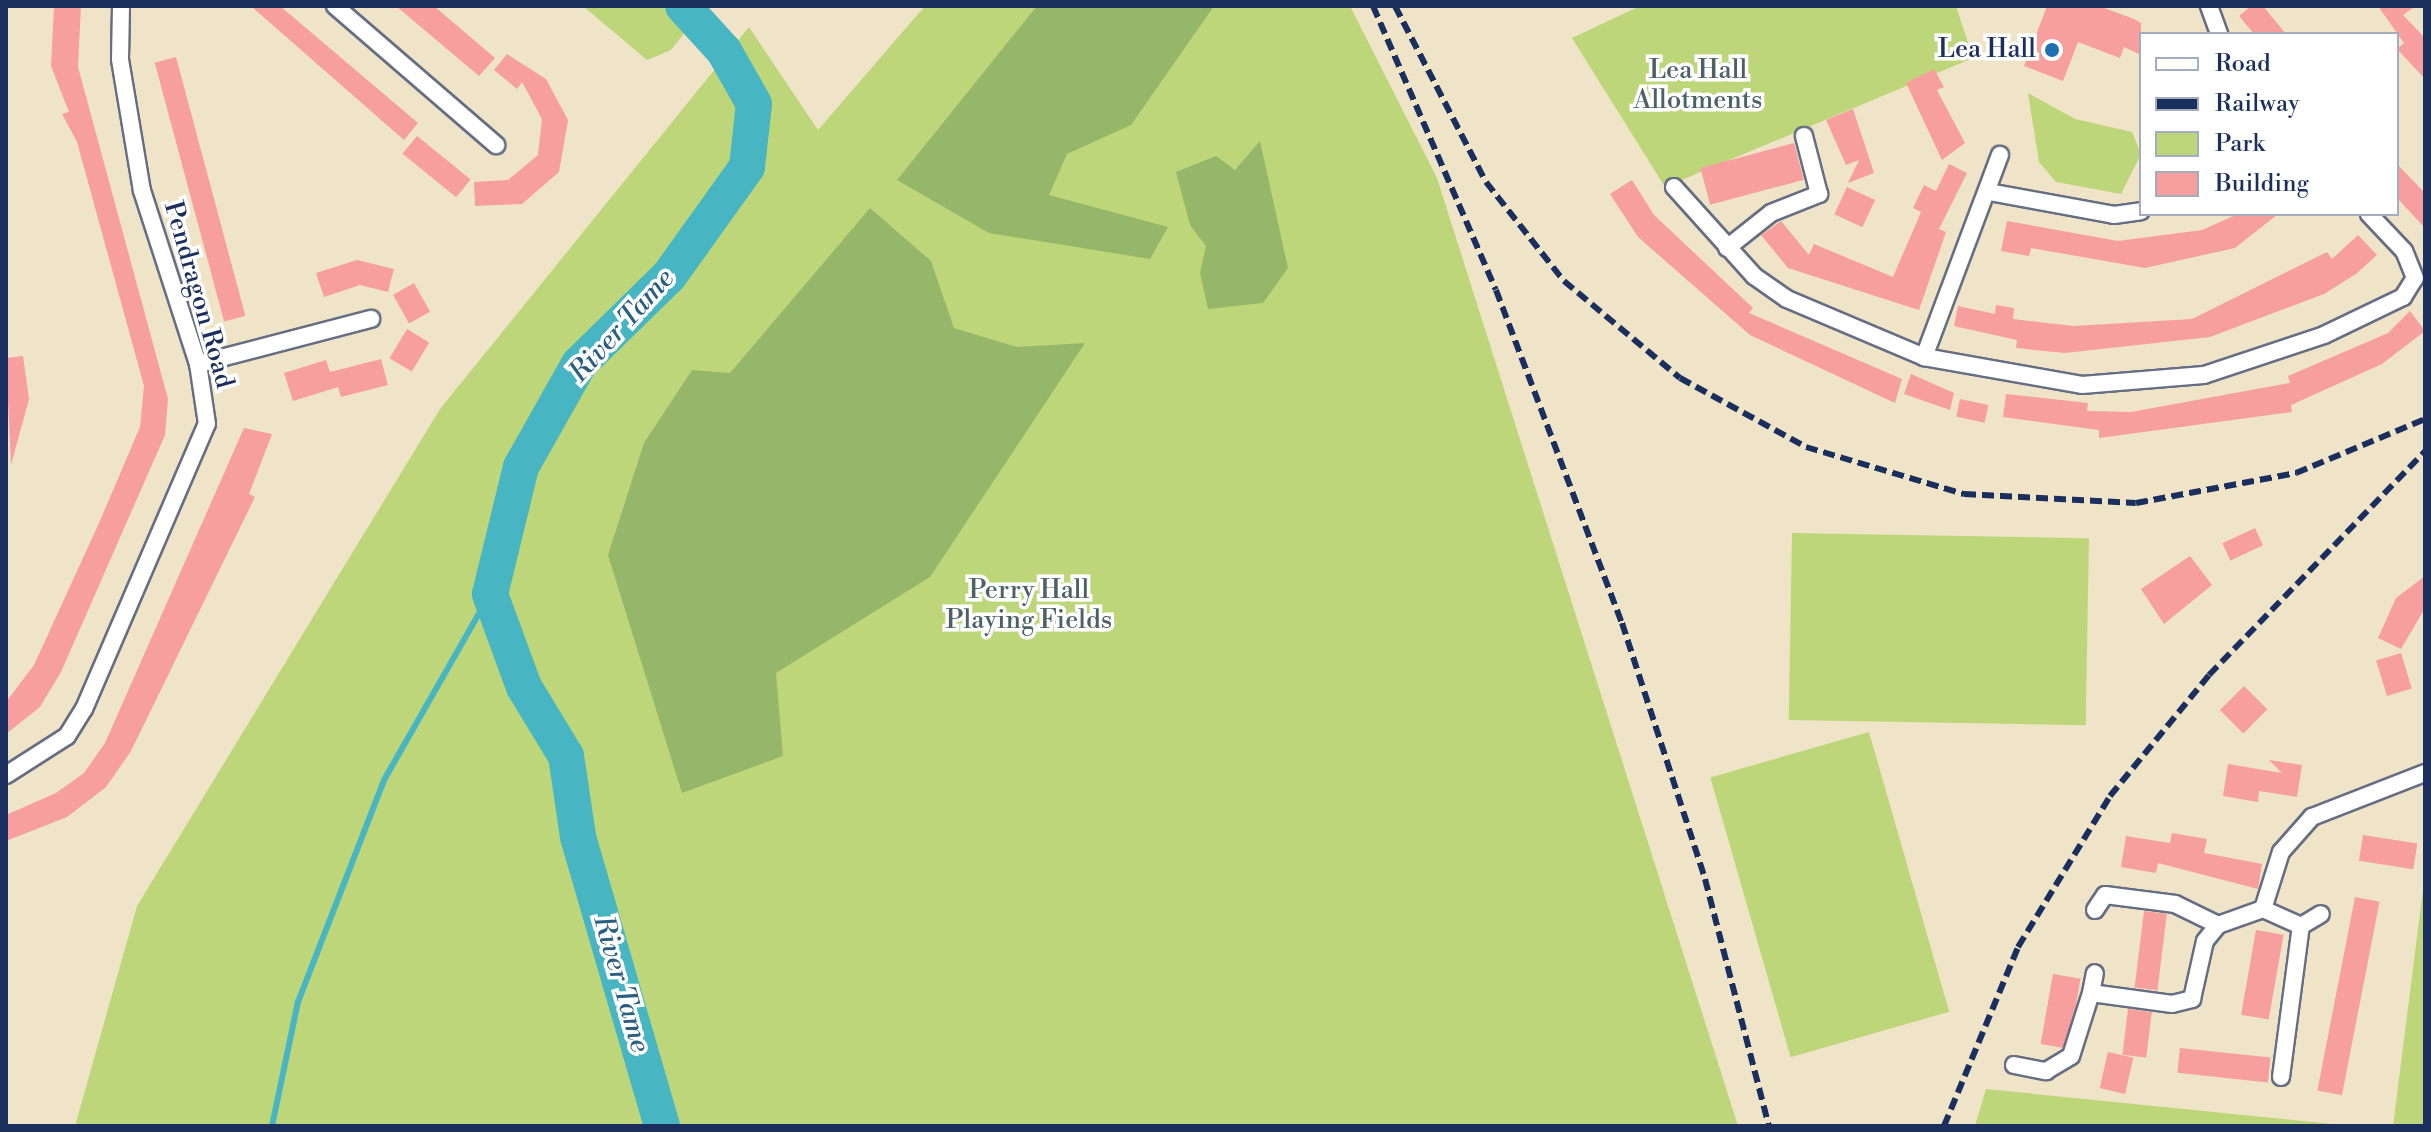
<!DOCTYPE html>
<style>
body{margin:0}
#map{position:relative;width:2431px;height:1132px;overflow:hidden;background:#efe4c7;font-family:"Libre Bodoni",serif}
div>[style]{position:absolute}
.green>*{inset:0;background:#bed67a;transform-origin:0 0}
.forest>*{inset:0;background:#96b76a}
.stream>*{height:6px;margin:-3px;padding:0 3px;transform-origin:3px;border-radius:3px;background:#47b5c2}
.river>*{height:36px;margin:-18px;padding:0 18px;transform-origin:18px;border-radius:18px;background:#47b5c2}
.building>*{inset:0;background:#f79f9e;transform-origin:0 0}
.roads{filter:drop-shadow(2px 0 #656e83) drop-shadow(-2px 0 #656e83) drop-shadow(0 2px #656e83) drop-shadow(0 -2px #656e83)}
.street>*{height:16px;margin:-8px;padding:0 8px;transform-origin:8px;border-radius:8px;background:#fff}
.rail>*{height:6px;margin-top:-3px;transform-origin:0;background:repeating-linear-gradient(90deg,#1b2f5e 0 12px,transparent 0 18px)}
.dots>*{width:22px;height:22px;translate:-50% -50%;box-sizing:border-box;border:4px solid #fff;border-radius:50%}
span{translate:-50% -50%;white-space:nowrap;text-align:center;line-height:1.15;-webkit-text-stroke:7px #fff;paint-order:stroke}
.poi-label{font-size:26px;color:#1b2f5e}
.right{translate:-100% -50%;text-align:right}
.park-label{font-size:26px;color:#4c6166}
.street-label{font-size:26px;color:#1b2f5e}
.water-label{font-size:28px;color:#2a5e81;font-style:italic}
.frame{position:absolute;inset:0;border:8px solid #1b2f5e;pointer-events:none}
.legend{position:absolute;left:2139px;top:32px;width:260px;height:184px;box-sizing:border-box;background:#fff;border:2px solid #a4acbf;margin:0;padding:10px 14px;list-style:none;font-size:24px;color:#1b2f5e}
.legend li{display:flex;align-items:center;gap:16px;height:40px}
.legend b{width:40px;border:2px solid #a4acbf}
</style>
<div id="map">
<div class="green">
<div style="clip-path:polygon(583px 6px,662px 6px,686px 31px,671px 50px,647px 60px)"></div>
<div style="clip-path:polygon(925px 6px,1350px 6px,1437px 178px,1738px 1126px,75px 1126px,137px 906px,440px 409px,749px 27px,818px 130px)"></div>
<div style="clip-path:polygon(1640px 6px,1956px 6px,1973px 58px,1665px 187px,1572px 38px)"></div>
<div style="clip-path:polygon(2028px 93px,2075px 119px,2132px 132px,2141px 154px,2121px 194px,2056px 182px,2039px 162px)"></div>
<div style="left:1792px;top:533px;width:297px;height:187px;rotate:1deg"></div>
<div style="left:1869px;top:732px;width:291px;height:165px;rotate:74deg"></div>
<div style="clip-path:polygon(2425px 874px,2425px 1126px,2393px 1126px)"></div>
<div style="clip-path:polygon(1986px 1089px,2352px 1126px,1975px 1126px)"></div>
</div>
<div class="forest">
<div style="clip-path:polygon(1037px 6px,1214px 6px,1131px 125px,1067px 154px,1049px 195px,1168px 227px,1150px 259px,989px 233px,897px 180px)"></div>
<div style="clip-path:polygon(1260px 141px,1288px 268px,1263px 303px,1208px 309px,1200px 273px,1206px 246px,1190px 225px,1176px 172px,1216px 156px,1235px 170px)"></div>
<div style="clip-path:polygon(870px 208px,931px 261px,954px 328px,1017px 347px,1085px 343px,930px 577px,776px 673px,783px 756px,682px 793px,608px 555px,644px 443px,692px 370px,730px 373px)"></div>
</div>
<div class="stream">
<div style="left:272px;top:1126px;width:127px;rotate:-78.2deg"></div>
<div style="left:298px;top:1002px;width:238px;rotate:-68.8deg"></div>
<div style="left:384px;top:780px;width:214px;rotate:-60.3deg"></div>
</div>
<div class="river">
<div style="left:662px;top:1126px;width:302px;rotate:-106.2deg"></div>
<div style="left:578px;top:836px;width:81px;rotate:-98.5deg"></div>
<div style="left:566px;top:756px;width:81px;rotate:-121.3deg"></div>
<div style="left:524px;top:687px;width:99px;rotate:-110.1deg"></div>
<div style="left:490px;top:594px;width:131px;rotate:-76.3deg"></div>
<div style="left:521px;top:467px;width:118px;rotate:-60.6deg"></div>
<div style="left:579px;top:364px;width:126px;rotate:-44.4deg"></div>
<div style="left:669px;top:276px;width:134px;rotate:-54.4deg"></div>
<div style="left:747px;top:167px;width:63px;rotate:-83.7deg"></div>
<div style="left:754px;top:104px;width:61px;rotate:-119.5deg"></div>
<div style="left:724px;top:51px;width:61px;rotate:-132.3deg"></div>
</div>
<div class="building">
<div style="clip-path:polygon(54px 6px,81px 6px,78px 67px,168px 399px,165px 435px,61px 672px,40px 707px,6px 734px,6px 702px,34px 665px,99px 523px,140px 427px,144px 386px,77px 142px,62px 114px,69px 112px,51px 66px)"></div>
<div style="clip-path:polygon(251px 6px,280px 6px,418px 123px,404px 140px)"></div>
<div style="clip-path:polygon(396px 6px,434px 6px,495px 58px,479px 76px)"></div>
<div style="clip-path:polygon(2047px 6px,2099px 6px,2134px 19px,2141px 23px,2141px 55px,2124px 47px,2120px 58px,2078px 42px,2063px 81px,2024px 66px)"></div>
<div style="clip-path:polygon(2251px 6px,2263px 6px,2286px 34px,2254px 34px,2239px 16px)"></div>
<div style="clip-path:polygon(2378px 6px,2416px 6px,2403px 15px,2425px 38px,2425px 79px,2397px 49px,2404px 43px)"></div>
<div style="clip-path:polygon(507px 54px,546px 79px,568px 120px,559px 172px,522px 204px,475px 206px,474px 182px,508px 180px,538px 155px,542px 119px,522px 82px,517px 89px,494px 70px)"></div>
<div style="left:176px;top:57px;width:268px;height:22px;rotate:75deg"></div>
<div style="clip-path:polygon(1934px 69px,1944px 87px,1937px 90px,1965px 143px,1942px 160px,1906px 83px)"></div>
<div style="clip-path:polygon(1853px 109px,1874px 173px,1848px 183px,1859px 160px,1846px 165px,1826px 120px)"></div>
<div style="left:417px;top:136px;width:69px;height:23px;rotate:39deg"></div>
<div style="left:1794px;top:143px;width:38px;height:97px;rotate:75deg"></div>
<div style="clip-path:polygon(1949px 164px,1967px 173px,1939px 229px,1946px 232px,1919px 310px,1788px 268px,1761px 235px,1781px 221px,1809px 255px,1814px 244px,1893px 277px,1921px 212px,1913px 208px,1924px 185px,1936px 191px)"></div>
<div style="clip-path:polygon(2397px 164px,2425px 193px,2425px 228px,2397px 198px)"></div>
<div style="clip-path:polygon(1632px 180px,1654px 215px,1753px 308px,1749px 313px,1902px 379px,1895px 403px,1750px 335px,1638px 237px,1610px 194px)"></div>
<div style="left:1847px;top:187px;width:31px;height:30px;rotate:25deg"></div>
<div style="clip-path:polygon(2238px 214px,2278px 214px,2235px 248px,2145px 268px,2031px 248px,2029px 256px,2001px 251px,2007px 221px,2118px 241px,2202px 230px)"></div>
<div style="clip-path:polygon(2358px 235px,2377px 255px,2356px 274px,2324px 294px,2210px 337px,2065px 353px,2016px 348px,2017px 340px,1954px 326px,1958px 306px,1995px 314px,1996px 305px,2014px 308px,2013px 319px,2074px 326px,2192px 319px,2327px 252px,2332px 259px)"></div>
<div style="clip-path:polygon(357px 260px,394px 269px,388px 292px,360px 285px,324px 297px,316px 273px)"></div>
<div style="left:414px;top:283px;width:33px;height:24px;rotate:61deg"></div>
<div style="clip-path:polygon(2410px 311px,2425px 331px,2382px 364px,2291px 405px,2292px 412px,2099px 438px,2099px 430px,2003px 417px,2006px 394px,2088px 403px,2087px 411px,2131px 412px,2290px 383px,2288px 376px,2388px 333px)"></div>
<div style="left:407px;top:329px;width:26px;height:34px;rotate:31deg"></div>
<div style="clip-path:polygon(23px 356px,29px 399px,11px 465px,6px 358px)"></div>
<div style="clip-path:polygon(381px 359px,388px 385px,341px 397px,338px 387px,293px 401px,284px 373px,326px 360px,330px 372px)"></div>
<div style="clip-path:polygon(1911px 374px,1954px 393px,1950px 410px,1904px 394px)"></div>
<div style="left:1960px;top:399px;width:29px;height:18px;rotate:12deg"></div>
<div style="clip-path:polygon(244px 428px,272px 434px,249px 494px,255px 497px,131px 751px,106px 787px,67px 817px,6px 841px,6px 815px,56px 793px,84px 773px,105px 743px)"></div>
<div style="left:2255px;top:528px;width:19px;height:36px;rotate:65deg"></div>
<div style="clip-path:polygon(2190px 556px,2212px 585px,2164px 624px,2141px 589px)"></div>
<div style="clip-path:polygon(2425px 576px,2425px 608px,2401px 649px,2378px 638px,2396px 598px)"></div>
<div style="left:2401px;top:653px;width:37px;height:26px;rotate:73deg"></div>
<div style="left:2244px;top:686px;width:33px;height:34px;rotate:45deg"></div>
<div style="clip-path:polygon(2269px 760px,2302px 765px,2297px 797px,2259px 791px,2258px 802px,2223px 796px,2228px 764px,2282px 773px)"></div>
<div style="clip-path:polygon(2172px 833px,2207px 839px,2204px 853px,2262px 864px,2258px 889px,2158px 863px,2156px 873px,2121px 867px,2126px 836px,2170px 843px)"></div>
<div style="left:2363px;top:835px;width:55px;height:26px;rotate:9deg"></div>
<div style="left:2355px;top:897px;width:25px;height:197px;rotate:11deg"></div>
<div style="left:2144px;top:911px;width:23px;height:77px;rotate:7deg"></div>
<div style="left:2256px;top:930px;width:28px;height:86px;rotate:10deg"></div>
<div style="left:2053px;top:974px;width:28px;height:71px;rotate:10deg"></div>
<div style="left:2128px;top:1009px;width:24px;height:46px;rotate:7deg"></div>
<div style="left:2180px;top:1048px;width:91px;height:25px;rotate:6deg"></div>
<div style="left:2108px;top:1052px;width:26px;height:37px;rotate:13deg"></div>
</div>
<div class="roads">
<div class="street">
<div style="left:335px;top:6px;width:213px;rotate:40.8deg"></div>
<div style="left:2209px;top:6px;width:30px;rotate:70deg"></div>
<div style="left:1674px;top:187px;width:120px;rotate:48deg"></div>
<div style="left:1754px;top:276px;width:40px;rotate:34.9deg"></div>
<div style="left:1787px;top:299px;width:149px;rotate:22.9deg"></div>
<div style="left:1924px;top:357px;width:160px;rotate:10deg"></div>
<div style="left:2082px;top:385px;width:122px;rotate:-4.7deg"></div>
<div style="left:2204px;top:375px;width:126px;rotate:-18.4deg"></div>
<div style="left:2324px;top:335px;width:88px;rotate:-25.7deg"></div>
<div style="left:2403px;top:297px;width:22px;rotate:-58deg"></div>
<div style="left:2415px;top:278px;width:29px;rotate:-112deg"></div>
<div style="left:2404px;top:251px;width:51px;rotate:-133.4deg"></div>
<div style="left:1989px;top:192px;width:127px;rotate:10.4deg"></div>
<div style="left:2114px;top:215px;width:27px;rotate:-8deg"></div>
<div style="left:1727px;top:248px;width:56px;rotate:-38.5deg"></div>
<div style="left:1771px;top:213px;width:52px;rotate:-21.6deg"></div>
<div style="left:1819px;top:194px;width:60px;rotate:-104.5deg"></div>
<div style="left:1924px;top:357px;width:216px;rotate:-69.4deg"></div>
<div style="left:198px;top:364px;width:179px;rotate:-14.6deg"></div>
<div style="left:6px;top:775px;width:72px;rotate:-32.6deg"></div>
<div style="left:67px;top:736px;width:32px;rotate:-58deg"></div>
<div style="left:84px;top:709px;width:310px;rotate:-66.7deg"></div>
<div style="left:207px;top:424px;width:61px;rotate:-98.5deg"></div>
<div style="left:198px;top:364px;width:182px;rotate:-107.9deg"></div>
<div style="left:142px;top:191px;width:134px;rotate:-99.5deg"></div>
<div style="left:120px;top:59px;width:53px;rotate:-88.9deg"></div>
<div style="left:2263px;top:909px;width:42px;rotate:24.1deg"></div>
<div style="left:2301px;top:926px;width:23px;rotate:-31deg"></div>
<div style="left:2095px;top:910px;width:18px;rotate:-56deg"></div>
<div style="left:2105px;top:895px;width:71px;rotate:7.3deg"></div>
<div style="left:2175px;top:904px;width:48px;rotate:26deg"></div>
<div style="left:2218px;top:925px;width:48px;rotate:-19.6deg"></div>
<div style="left:2263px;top:909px;width:60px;rotate:-72.5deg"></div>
<div style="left:2281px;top:852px;width:47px;rotate:-48.5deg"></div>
<div style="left:2312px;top:817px;width:121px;rotate:-21.3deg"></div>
<div style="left:2091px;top:993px;width:20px;rotate:-79deg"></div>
<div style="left:2014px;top:1065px;width:33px;rotate:11deg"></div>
<div style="left:2046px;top:1071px;width:29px;rotate:-31deg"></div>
<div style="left:2071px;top:1056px;width:66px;rotate:-72.4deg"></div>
<div style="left:2091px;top:993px;width:82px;rotate:7.7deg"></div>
<div style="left:2172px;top:1004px;width:21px;rotate:-14deg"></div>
<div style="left:2192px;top:999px;width:59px;rotate:-77.4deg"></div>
<div style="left:2205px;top:941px;width:21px;rotate:-51deg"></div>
<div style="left:2281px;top:1077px;width:152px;rotate:-82.5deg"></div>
</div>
</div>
<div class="rail">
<div style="left:1373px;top:6px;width:309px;rotate:66.6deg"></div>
<div style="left:1496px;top:290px;width:356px;rotate:69.3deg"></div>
<div style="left:1622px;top:623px;width:269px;rotate:72deg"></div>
<div style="left:1705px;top:879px;width:255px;rotate:75.5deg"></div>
<div style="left:1395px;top:6px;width:198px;rotate:62.7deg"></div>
<div style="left:1486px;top:182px;width:126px;rotate:51.8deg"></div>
<div style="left:1564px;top:281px;width:151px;rotate:39.9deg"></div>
<div style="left:1680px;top:378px;width:144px;rotate:28.7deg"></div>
<div style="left:1806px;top:447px;width:165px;rotate:16.6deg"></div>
<div style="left:1964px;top:494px;width:172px;rotate:3deg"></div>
<div style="left:2136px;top:503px;width:163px;rotate:-10.6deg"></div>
<div style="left:2296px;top:473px;width:140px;rotate:-22.7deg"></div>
<div style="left:1944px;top:1126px;width:194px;rotate:-67.5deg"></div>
<div style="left:2018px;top:947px;width:177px;rotate:-58.6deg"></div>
<div style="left:2110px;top:796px;width:156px;rotate:-50.7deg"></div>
<div style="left:2209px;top:675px;width:311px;rotate:-46deg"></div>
</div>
<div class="dots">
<div style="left:2052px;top:50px;background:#1f6fb2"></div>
</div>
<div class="poi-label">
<span class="right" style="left:2036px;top:50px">Lea Hall</span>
</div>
<div class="park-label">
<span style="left:1698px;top:86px">Lea Hall<br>Allotments</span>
<span style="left:1029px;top:606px">Perry Hall<br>Playing Fields</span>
</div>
<div class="street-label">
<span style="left:198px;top:295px;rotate:74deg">Pendragon Road</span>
</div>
<div class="water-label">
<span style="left:622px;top:326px;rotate:-48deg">River Tame</span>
<span style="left:621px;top:984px;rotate:74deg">River Tame</span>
</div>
<div class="frame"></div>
<ul class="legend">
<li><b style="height:10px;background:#fff"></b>Road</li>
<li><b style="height:10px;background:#1b2f5e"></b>Railway</li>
<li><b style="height:22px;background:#bed67a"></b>Park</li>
<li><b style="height:22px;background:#f79f9e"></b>Building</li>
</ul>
</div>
